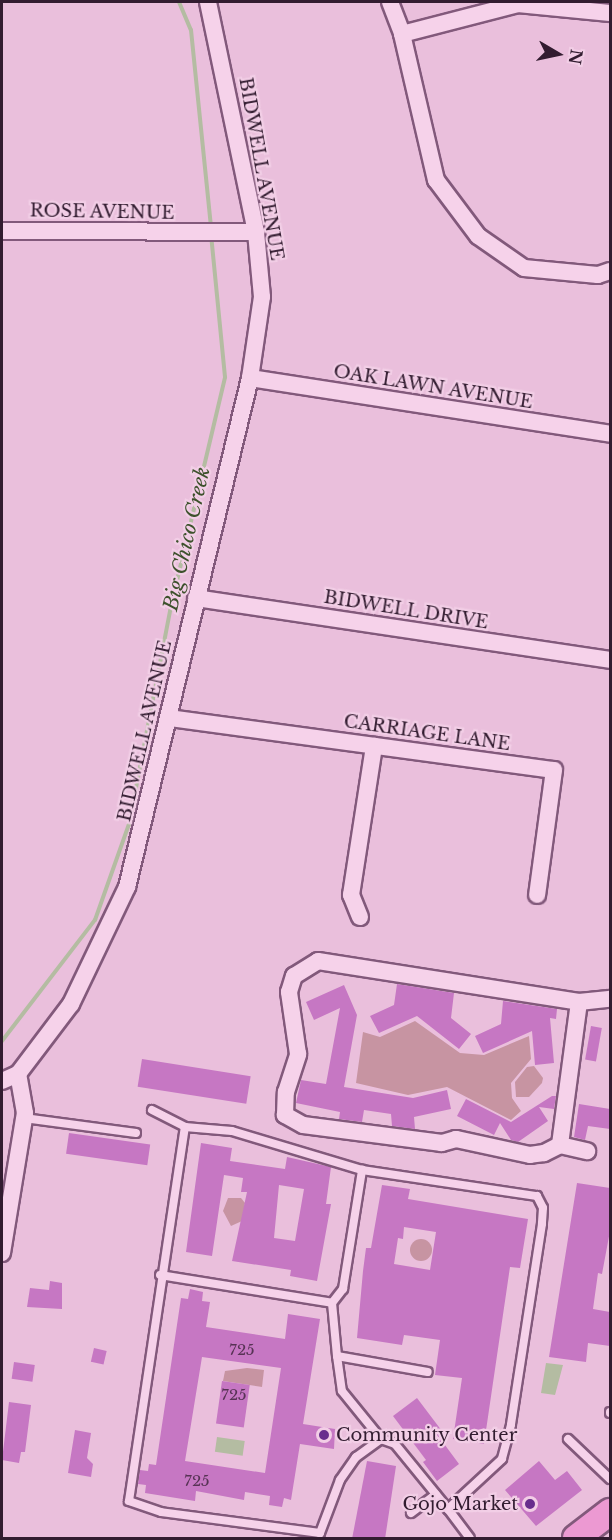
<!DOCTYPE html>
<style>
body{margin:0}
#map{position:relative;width:612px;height:1540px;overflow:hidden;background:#eabfdc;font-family:"Libre Baskerville",serif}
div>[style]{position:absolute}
.green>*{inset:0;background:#c794a2}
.round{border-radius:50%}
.water>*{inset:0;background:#b4bca2;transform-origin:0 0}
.stream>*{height:4px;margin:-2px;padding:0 2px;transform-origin:2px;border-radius:2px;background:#b4bca2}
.building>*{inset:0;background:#c677c3;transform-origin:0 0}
.roads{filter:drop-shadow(2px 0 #82597b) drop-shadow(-2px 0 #82597b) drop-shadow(0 2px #82597b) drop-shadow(0 -2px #82597b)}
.lane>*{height:8px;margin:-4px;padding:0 4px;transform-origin:4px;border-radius:4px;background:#f6d2ea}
.street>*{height:16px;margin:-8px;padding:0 8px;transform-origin:8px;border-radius:8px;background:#f6d2ea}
.primary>*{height:26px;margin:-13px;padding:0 13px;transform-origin:13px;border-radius:13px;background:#ec99d2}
.dots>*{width:16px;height:16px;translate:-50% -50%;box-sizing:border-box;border:3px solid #f2cee6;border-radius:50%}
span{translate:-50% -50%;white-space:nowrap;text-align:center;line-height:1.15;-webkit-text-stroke:4.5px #f2cee6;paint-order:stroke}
.number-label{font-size:15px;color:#573355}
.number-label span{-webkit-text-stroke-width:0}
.street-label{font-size:18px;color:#321c30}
.poi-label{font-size:18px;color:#321c30}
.left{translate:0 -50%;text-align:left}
.right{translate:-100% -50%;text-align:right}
.water-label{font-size:20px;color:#3d512c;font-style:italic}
.frame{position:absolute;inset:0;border:3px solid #321c30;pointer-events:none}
.north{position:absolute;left:528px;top:24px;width:60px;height:60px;-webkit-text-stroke:4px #f2cee6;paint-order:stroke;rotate:99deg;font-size:16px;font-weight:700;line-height:24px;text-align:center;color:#321c30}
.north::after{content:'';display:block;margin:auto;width:21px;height:27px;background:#321c30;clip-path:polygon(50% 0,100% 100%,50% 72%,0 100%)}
</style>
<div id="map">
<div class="green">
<div style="clip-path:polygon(415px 1021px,460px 1053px,484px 1055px,529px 1036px,531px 1059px,511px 1083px,512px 1098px,521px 1111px,511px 1120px,447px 1087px,408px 1095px,356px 1083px,363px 1032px,380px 1037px)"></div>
<div style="clip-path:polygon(534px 1066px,543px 1078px,542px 1083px,529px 1097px,516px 1097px,515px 1082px,527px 1067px)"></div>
<div style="clip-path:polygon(228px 1198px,241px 1198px,245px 1203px,242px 1221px,231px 1226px,223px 1211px)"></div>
<div class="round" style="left:410px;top:1239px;width:22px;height:22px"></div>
<div style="clip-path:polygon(247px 1368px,264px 1370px,262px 1387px,223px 1381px,225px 1371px)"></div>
</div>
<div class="water">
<div style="clip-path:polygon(546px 1363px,563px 1365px,555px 1395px,541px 1393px)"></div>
<div style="left:217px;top:1437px;width:28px;height:15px;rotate:8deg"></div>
</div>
<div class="stream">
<div style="left:179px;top:2px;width:30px;rotate:67deg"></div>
<div style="left:191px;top:30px;width:199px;rotate:84.2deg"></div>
<div style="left:2px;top:1041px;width:153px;rotate:-52.5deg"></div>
<div style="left:95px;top:920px;width:102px;rotate:-70.5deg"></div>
<div style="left:129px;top:824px;width:222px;rotate:-79.1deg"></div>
<div style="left:171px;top:606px;width:235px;rotate:-76.7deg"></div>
<div style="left:225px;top:377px;width:143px;rotate:-95.6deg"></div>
</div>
<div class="building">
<div style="clip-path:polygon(397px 984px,454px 993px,451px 1018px,471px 1034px,459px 1049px,417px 1016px,379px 1033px,370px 1016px,394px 1005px)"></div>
<div style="clip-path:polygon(344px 985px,357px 1015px,344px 1087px,413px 1098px,447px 1090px,451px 1109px,414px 1117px,415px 1129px,392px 1126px,391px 1114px,364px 1110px,362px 1122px,339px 1119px,340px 1112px,296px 1103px,301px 1080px,326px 1084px,340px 1008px,314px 1020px,306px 1002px)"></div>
<div style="clip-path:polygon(503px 1001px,557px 1009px,556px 1019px,550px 1018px,554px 1063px,535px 1065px,532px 1031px,483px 1053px,475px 1036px,501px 1024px)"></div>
<div style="left:591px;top:1026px;width:11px;height:34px;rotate:10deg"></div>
<div style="left:142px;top:1059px;width:110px;height:28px;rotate:9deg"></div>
<div style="clip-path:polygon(552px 1096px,556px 1096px,554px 1109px,539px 1107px,548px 1121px,518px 1142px,511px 1140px,500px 1123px,494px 1135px,457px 1116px,466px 1099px,511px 1122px)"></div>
<div style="clip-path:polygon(579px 1104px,610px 1109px,610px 1129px,588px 1126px,585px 1140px,574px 1137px)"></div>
<div style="left:69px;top:1133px;width:82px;height:21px;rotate:8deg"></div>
<div style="clip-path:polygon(evenodd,201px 1143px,232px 1148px,230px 1161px,285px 1169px,287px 1157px,331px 1167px,326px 1204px,331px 1204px,317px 1281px,290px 1276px,291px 1270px,232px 1261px,247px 1192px,241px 1192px,243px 1178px,224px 1175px,212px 1256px,186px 1252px,201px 1143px,279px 1185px,304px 1189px,295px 1241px,274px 1238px,279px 1185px)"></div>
<div style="clip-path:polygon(577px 1183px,610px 1188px,610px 1231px,602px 1274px,598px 1273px,593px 1309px,610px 1312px,610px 1346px,588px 1343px,586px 1362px,549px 1357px)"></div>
<div style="clip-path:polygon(evenodd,382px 1185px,410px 1189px,408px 1199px,528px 1219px,520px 1268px,510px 1267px,484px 1444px,453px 1439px,462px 1378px,435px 1375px,440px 1340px,404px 1335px,402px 1345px,357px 1338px,363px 1271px,366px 1248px,371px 1248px,382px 1185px,404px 1227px,436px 1232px,430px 1270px,394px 1264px,398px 1238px,403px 1239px,404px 1227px)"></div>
<div style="clip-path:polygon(50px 1281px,62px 1283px,62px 1309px,27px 1307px,30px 1288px,49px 1290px)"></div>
<div style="clip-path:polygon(evenodd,190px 1289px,203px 1292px,202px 1301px,210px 1302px,206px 1327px,285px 1339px,288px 1314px,320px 1319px,303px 1424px,335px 1429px,334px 1449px,300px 1444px,291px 1500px,284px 1498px,282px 1507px,269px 1505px,270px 1496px,245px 1492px,244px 1500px,196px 1491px,195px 1501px,145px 1493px,146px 1485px,138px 1484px,140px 1470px,148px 1471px,149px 1464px,156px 1465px,181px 1298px,188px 1299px,190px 1289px,202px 1357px,281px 1368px,265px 1473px,185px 1461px,202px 1357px)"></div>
<div style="left:94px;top:1348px;width:13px;height:14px;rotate:13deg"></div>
<div style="left:14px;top:1362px;width:21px;height:17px;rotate:8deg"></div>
<div style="left:222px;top:1381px;width:28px;height:43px;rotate:8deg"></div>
<div style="clip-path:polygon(417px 1398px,448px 1439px,439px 1437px,459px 1464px,437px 1481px,423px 1462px,426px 1460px,393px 1416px)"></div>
<div style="clip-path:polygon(9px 1402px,31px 1405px,25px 1452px,21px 1452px,19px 1463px,2px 1460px)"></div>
<div style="clip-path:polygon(75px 1430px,91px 1433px,87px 1458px,93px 1464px,91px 1477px,68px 1473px)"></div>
<div style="clip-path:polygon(367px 1461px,396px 1466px,385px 1539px,352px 1539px)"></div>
<div style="clip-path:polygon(539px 1461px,555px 1480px,567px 1471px,582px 1490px,536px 1526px,505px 1490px)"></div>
</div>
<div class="roads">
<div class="lane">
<div style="left:152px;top:1110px;width:37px;rotate:27deg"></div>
<div style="left:24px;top:1118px;width:113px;rotate:7.6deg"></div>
<div style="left:160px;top:1275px;width:174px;rotate:9.2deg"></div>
<div style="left:332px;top:1303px;width:18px;rotate:-52deg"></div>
<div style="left:343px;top:1289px;width:121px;rotate:-80.9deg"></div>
<div style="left:332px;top:1303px;width:53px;rotate:84.6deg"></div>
<div style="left:337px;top:1356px;width:92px;rotate:10deg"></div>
<div style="left:337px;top:1356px;width:35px;rotate:82deg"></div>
<div style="left:342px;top:1391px;width:62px;rotate:50.9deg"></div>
<div style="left:610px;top:1412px;width:1px;rotate:90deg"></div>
<div style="left:568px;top:1439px;width:58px;rotate:43.6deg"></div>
<div style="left:448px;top:1509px;width:84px;rotate:-129.2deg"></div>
<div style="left:395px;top:1444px;width:15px;rotate:-160deg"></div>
<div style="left:381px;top:1439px;width:31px;rotate:144deg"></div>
<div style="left:356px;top:1457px;width:28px;rotate:125deg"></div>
<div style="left:340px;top:1480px;width:57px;rotate:110.7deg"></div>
<div style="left:320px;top:1533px;width:160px;rotate:-172.5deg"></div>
<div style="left:161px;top:1512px;width:34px;rotate:-161deg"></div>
<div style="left:129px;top:1501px;width:378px;rotate:-81.5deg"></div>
<div style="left:185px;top:1127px;width:47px;rotate:4.9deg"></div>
<div style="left:232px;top:1131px;width:136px;rotate:16.7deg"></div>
<div style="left:362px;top:1170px;width:177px;rotate:8.5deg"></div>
<div style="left:537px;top:1196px;width:13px;rotate:63deg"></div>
<div style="left:543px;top:1208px;width:16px;rotate:94deg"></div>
<div style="left:542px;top:1224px;width:203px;rotate:98.8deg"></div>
<div style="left:511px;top:1425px;width:35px;rotate:105deg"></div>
<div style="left:502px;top:1459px;width:74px;rotate:137.2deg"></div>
<div style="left:448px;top:1509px;width:36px;rotate:53deg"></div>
<div style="left:411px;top:1513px;width:31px;rotate:-37deg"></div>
</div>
<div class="street">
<div style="left:390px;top:2px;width:34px;rotate:69deg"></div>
<div style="left:402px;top:34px;width:150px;rotate:76.9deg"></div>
<div style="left:436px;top:180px;width:70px;rotate:53.1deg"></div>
<div style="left:478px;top:236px;width:56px;rotate:34.8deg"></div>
<div style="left:524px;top:268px;width:74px;rotate:5.4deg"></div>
<div style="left:598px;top:275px;width:13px;rotate:-18deg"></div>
<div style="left:402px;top:34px;width:120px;rotate:-14.5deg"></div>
<div style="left:518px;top:4px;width:92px;rotate:5.6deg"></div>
<div style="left:2px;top:231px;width:254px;rotate:0.2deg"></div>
<div style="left:250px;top:378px;width:364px;rotate:8.8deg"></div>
<div style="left:196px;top:598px;width:419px;rotate:8.5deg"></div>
<div style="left:169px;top:718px;width:388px;rotate:7.7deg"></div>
<div style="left:554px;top:770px;width:126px;rotate:97.7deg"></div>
<div style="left:360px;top:917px;width:24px;rotate:-112deg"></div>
<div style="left:351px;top:895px;width:151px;rotate:-81.2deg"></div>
<div style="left:579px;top:1002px;width:144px;rotate:97.6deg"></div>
<div style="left:560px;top:1145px;width:18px;rotate:153deg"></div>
<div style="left:544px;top:1153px;width:14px;rotate:172deg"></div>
<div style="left:530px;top:1155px;width:76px;rotate:-167.8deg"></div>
<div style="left:456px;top:1139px;width:15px;rotate:164deg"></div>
<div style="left:442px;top:1143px;width:140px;rotate:-172.6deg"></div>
<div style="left:303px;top:1125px;width:21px;rotate:-151deg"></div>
<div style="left:285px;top:1115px;width:23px;rotate:-88deg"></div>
<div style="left:286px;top:1092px;width:40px;rotate:-72deg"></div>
<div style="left:298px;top:1054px;width:63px;rotate:-98.3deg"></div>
<div style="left:289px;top:992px;width:17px;rotate:-73deg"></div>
<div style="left:294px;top:976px;width:28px;rotate:-32deg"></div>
<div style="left:318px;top:961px;width:264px;rotate:8.9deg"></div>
<div style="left:579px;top:1002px;width:30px;rotate:-6deg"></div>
<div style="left:2px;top:1081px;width:17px;rotate:-24deg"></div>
<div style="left:18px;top:1074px;width:88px;rotate:-52.9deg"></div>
<div style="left:71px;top:1004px;width:130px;rotate:-64.4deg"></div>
<div style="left:127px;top:887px;width:524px;rotate:-76.41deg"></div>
<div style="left:250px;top:378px;width:82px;rotate:-81.6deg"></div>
<div style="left:262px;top:297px;width:65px;rotate:-95.3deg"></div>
<div style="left:256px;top:232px;width:235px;rotate:-101.8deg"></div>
<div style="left:560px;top:1145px;width:28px;rotate:13deg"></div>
<div style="left:2px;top:1253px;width:142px;rotate:-80.7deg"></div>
<div style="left:25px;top:1113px;width:40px;rotate:-100deg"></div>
</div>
<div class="primary">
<div style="left:576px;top:1538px;width:43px;rotate:-37.4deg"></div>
</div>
</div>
<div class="dots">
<div style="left:324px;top:1435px;background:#682d8d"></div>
<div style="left:530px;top:1504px;background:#682d8d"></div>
</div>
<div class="number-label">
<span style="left:242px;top:1350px">725</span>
<span style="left:234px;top:1395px">725</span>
<span style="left:197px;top:1481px">725</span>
</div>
<div class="street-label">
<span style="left:261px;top:169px;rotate:80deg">BIDWELL AVENUE</span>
<span style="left:102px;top:212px;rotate:1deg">ROSE AVENUE</span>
<span style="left:433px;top:387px;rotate:9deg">OAK LAWN AVENUE</span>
<span style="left:406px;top:610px;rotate:9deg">BIDWELL DRIVE</span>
<span style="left:145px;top:731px;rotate:-77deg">BIDWELL AVENUE</span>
<span style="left:427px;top:733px;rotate:8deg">CARRIAGE LANE</span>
</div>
<div class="poi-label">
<span class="left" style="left:336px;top:1435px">Community Center</span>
<span class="right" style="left:518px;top:1504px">Gojo Market</span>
</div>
<div class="water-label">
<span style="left:187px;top:539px;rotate:-77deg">Big Chico Creek</span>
</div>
<div class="frame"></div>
<div class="north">N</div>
</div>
